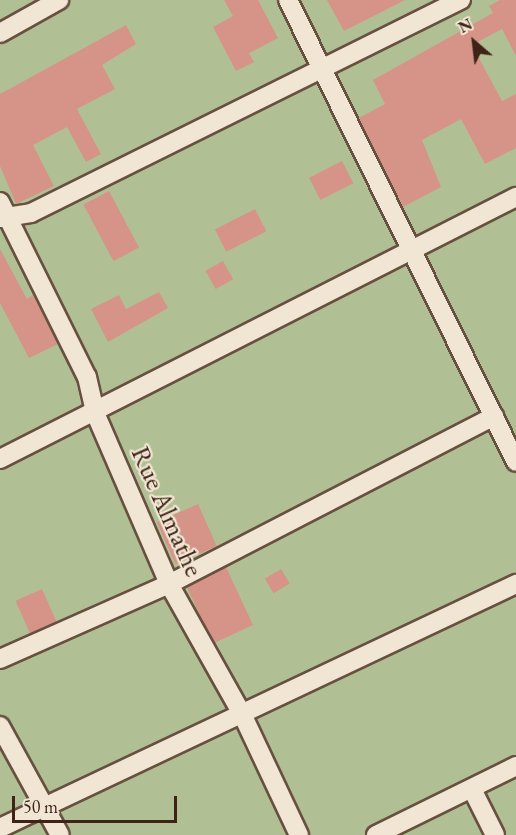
<!DOCTYPE html>
<style>
body{margin:0}
#map{position:relative;width:516px;height:835px;overflow:hidden;background:#e8d9bc;font-family:"EB Garamond",serif}
div>[style]{position:absolute}
.green>*{inset:0;background:#b1c094;transform-origin:0 0}
.building>*{inset:0;background:#d69388;transform-origin:0 0}
.roads{filter:drop-shadow(2px 0 #685040) drop-shadow(-2px 0 #685040) drop-shadow(0 2px #685040) drop-shadow(0 -2px #685040)}
.street>*{height:18px;margin:-9px;padding:0 9px;transform-origin:9px;border-radius:9px;background:#f0e6d3}
span{translate:-50% -50%;white-space:nowrap;text-align:center;line-height:1.15;-webkit-text-stroke:4.5px #f0e6d3;paint-order:stroke}
.street-label{font-size:27px;color:#3e2316}
.north{position:absolute;left:444px;top:12px;width:60px;height:60px;-webkit-text-stroke:4px #f0e6d3;paint-order:stroke;rotate:332deg;font-size:16px;font-weight:700;line-height:24px;text-align:center;color:#3e2316}
.north::after{content:'';display:block;margin:auto;width:21px;height:27px;background:#3e2316;clip-path:polygon(50% 0,100% 100%,50% 72%,0 100%)}
.scale{position:absolute;left:12px;top:796px;width:165px;height:27px;box-sizing:border-box;border:3px solid #3e2316;border-top:0;padding-left:8px;font-size:18px;line-height:21px;white-space:nowrap;color:#3e2316;-webkit-text-stroke:4px #f0e6d3;paint-order:stroke}
</style>
<div id="map">
<div class="green">
<div style="left:0;top:0;width:516px;height:835px"></div>
</div>
<div class="building">
<div style="clip-path:polygon(224px 0,258px 0,278px 38px,249px 53px,254px 62px,236px 71px,213px 27px,233px 16px)"></div>
<div style="clip-path:polygon(327px 0,405px 0,344px 31px)"></div>
<div style="clip-path:polygon(500px 0,516px 0,516px 56px,502px 29px,472px 45px,502px 101px,516px 94px,516px 148px,485px 164px,461px 119px,422px 140px,441px 187px,403px 207px,359px 118px,385px 104px,373px 80px,493px 13px,489px 6px)"></div>
<div style="clip-path:polygon(126px 25px,136px 44px,102px 65px,115px 89px,77px 109px,101px 154px,86px 162px,67px 127px,33px 145px,54px 186px,16px 204px,0 166px,0 94px)"></div>
<div style="left:342px;top:161px;width:25px;height:37px;rotate:63deg"></div>
<div style="left:109px;top:191px;width:64px;height:29px;rotate:62deg"></div>
<div style="left:255px;top:209px;width:25px;height:45px;rotate:63deg"></div>
<div style="clip-path:polygon(0 249px,27px 299px,33px 295px,58px 344px,29px 358px,0 303px)"></div>
<div style="left:223px;top:261px;width:21px;height:20px;rotate:61deg"></div>
<div style="clip-path:polygon(159px 292px,168px 308px,108px 342px,91px 309px,119px 295px,126px 309px)"></div>
<div style="left:198px;top:504px;width:46px;height:45px;rotate:66deg"></div>
<div style="left:226px;top:567px;width:64px;height:44px;rotate:65deg"></div>
<div style="left:281px;top:569px;width:17px;height:19px;rotate:59deg"></div>
<div style="left:42px;top:589px;width:36px;height:29px;rotate:66deg"></div>
</div>
<div class="roads">
<div class="street">
<div style="left:288px;top:0;width:515px;rotate:63.73deg"></div>
<div style="left:0;top:33px;width:68px;rotate:-29.2deg"></div>
<div style="left:0;top:202px;width:195px;rotate:63.6deg"></div>
<div style="left:87px;top:377px;width:39px;rotate:77deg"></div>
<div style="left:96px;top:415px;width:184px;rotate:66.6deg"></div>
<div style="left:169px;top:584px;width:151px;rotate:60.7deg"></div>
<div style="left:243px;top:716px;width:132px;rotate:64.8deg"></div>
<div style="left:0;top:218px;width:31px;rotate:-9deg"></div>
<div style="left:31px;top:213px;width:480px;rotate:-26.4deg"></div>
<div style="left:0;top:459px;width:579px;rotate:-26.92deg"></div>
<div style="left:0;top:659px;width:185px;rotate:-23.9deg"></div>
<div style="left:169px;top:584px;width:366px;rotate:-27.3deg"></div>
<div style="left:0;top:726px;width:124px;rotate:61.2deg"></div>
<div style="left:472px;top:789px;width:51px;rotate:63.4deg"></div>
<div style="left:0;top:828px;width:571px;rotate:-25.31deg"></div>
<div style="left:376px;top:835px;width:156px;rotate:-26.2deg"></div>
</div>
</div>
<div class="street-label">
<span style="left:168px;top:511px;rotate:66deg">Rue Almathe</span>
</div>
<div class="north">N</div>
<div class="scale">50 m</div>
</div>
